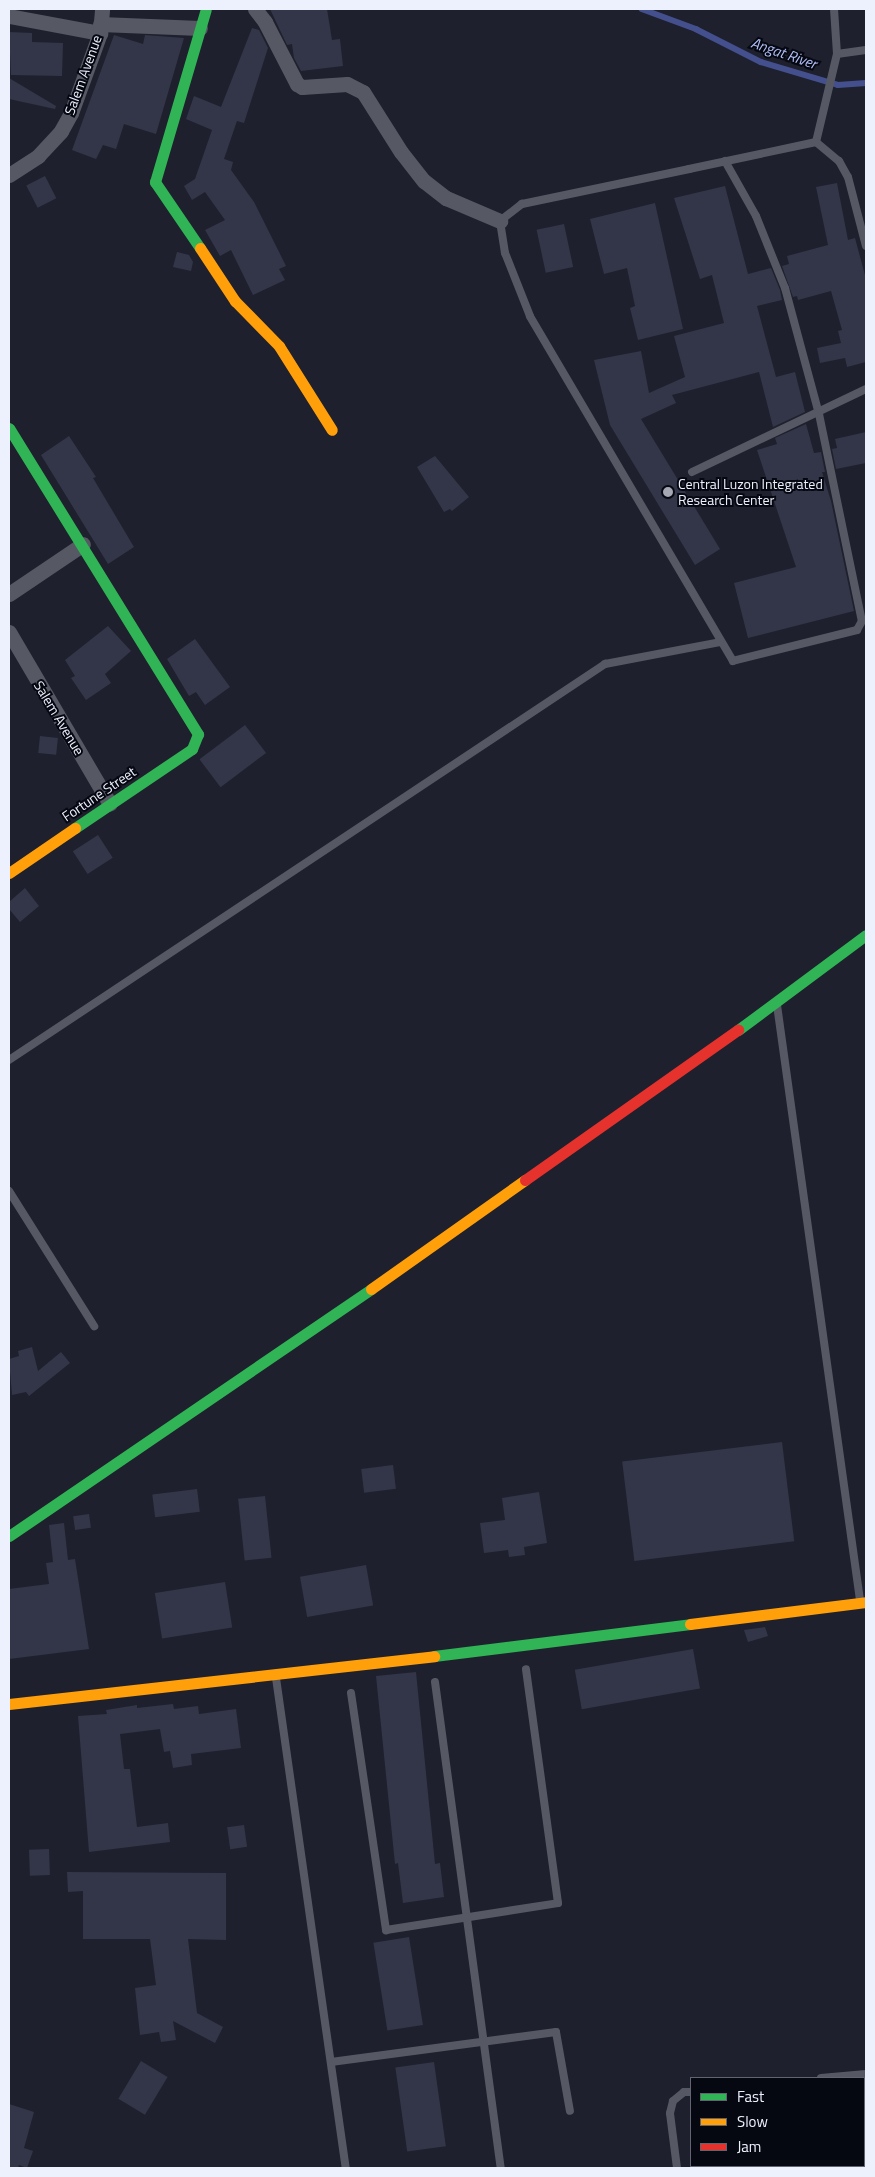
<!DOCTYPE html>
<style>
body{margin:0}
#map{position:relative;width:875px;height:2177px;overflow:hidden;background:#1e202d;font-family:"Titillium Web",sans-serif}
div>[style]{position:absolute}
.stream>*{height:5.5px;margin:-2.75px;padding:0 2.75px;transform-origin:2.75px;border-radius:2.75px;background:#44508d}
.building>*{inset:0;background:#333648;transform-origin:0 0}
.lane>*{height:8px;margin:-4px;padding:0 4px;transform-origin:4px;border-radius:4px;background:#565964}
.street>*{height:15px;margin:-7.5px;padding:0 7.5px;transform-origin:7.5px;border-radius:7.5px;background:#565964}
.fast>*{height:11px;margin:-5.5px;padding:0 5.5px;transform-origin:5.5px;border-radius:5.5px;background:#30b455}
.slow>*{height:11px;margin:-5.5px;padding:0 5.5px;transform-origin:5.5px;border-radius:5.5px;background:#ff9f0a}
.jam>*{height:11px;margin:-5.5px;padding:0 5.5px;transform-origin:5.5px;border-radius:5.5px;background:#e5322d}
.dots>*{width:14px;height:14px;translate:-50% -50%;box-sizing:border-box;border:2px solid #060811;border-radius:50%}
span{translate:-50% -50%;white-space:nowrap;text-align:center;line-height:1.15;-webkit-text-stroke:4px #060811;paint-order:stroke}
.street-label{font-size:14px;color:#edf1fd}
.poi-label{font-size:14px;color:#edf1fd}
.left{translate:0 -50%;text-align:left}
.water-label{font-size:15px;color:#b0bff8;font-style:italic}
.frame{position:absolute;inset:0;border:10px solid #edf1fd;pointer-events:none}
.legend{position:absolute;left:690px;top:2077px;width:175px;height:90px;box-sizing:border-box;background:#060811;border:1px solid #62656f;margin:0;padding:6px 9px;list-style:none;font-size:15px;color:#edf1fd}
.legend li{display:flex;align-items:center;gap:10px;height:25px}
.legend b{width:25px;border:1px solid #62656f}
</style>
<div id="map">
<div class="stream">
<div style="left:642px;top:9px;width:58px;rotate:20.3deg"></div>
<div style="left:696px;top:29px;width:73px;rotate:26.9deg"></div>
<div style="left:761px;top:62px;width:80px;rotate:16.6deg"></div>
<div style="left:838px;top:85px;width:28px;rotate:-4deg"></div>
</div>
<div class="building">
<div style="clip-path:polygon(270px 9px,327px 9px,332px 40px,340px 39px,343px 66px,301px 71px,294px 58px,292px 44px,287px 45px)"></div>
<div style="clip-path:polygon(252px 28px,259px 30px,268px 48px,244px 123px,237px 121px,224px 159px,233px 162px,231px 170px,254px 202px,286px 266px,279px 269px,285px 280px,253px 295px,231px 250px,220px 256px,205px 230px,225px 220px,205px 192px,192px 200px,184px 186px,195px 179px,212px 130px,186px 119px,194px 96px,221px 107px)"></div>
<div style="clip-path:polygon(9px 32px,32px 33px,32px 42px,63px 43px,62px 76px,11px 75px)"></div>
<div style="clip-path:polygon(114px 35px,143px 44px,145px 35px,184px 38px,156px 134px,124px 124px,116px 149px,103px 145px,96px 159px,72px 150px)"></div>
<div style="clip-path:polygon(9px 78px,56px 106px,55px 109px,9px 99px)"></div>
<div style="left:45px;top:176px;width:25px;height:21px;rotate:63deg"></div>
<div style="clip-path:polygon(837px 183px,848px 240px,855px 238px,866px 279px,866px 362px,847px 367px,845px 358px,820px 363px,817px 348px,841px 343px,838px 331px,842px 330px,831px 291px,798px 300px,797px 296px,793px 297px,782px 266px,789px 264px,787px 256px,828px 245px,816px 187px)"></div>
<div style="clip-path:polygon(725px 186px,748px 274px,771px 268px,780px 290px,782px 300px,757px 306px,776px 377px,795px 372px,805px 412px,773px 427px,759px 372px,672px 395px,676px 403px,641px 419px,720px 549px,695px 565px,610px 425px,594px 360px,641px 351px,649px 393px,685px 377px,674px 336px,724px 323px,712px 275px,700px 279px,674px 198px)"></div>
<div style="clip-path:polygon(655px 203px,683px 329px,638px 340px,630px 308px,635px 306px,627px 268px,604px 274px,590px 219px)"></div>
<div style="left:564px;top:224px;width:44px;height:28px;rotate:78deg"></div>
<div style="clip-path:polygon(177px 252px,189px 255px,193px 262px,191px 271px,173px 267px)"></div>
<div style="clip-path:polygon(806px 424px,814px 453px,821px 452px,825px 472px,822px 472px,831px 501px,854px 611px,748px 638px,734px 583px,796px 567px,757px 450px,777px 444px,775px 438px)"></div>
<div style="clip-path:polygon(866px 432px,866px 463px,836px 469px,832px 449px,837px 448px,835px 439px)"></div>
<div style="clip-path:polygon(69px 436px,96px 477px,93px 478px,134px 547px,108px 564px,41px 455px)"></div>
<div style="clip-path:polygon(435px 456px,469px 497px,452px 511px,450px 509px,444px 512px,417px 467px)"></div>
<div style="clip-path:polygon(108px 626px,131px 651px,105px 674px,111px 683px,86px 700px,71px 678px,75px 676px,65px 660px)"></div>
<div style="clip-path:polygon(195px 639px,230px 687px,205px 705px,196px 692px,189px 696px,167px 659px)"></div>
<div style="left:245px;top:725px;width:35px;height:57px;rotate:53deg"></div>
<div style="left:40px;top:736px;width:18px;height:17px;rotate:6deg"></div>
<div style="left:98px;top:835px;width:27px;height:30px;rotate:57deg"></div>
<div style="clip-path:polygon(25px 888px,39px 906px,20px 922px,9px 909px,9px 902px)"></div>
<div style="clip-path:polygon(32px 1347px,38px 1371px,61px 1352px,70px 1363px,29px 1396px,26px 1392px,12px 1395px,9px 1359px,19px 1356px,18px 1351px)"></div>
<div style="left:782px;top:1442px;width:100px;height:161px;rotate:83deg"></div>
<div style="left:393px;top:1465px;width:24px;height:32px;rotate:83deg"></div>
<div style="left:197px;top:1489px;width:23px;height:45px;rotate:83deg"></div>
<div style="clip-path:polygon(539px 1492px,547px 1543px,524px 1547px,525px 1555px,509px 1557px,508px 1550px,484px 1553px,480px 1523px,505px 1520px,502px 1498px)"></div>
<div style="left:265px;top:1496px;width:62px;height:27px;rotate:84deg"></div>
<div style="left:89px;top:1514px;width:14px;height:16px;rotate:82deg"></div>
<div style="clip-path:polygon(64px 1523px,68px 1560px,75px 1559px,89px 1649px,9px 1659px,9px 1589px,49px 1584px,46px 1563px,53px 1562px,49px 1525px)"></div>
<div style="left:366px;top:1565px;width:41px;height:67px;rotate:80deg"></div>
<div style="left:225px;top:1582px;width:46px;height:71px;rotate:81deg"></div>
<div style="clip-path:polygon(765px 1627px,768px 1636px,748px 1642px,744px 1630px)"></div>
<div style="left:693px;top:1649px;width:40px;height:120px;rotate:80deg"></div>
<div style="clip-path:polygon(416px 1672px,435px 1864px,440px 1863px,444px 1897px,403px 1903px,398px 1863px,395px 1864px,376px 1676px)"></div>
<div style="clip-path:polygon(173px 1704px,174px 1709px,198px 1706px,199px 1714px,236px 1709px,241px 1748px,191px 1754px,192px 1765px,173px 1768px,170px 1751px,164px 1752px,160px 1729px,120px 1734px,124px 1769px,130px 1769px,137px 1827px,168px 1823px,170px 1842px,89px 1852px,78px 1716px,107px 1714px,106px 1710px,137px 1705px,137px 1708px)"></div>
<div style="left:244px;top:1825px;width:22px;height:17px;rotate:82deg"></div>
<div style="left:49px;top:1849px;width:26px;height:20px;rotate:88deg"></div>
<div style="clip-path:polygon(67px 1872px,226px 1873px,226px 1940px,188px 1939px,197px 2013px,223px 2027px,215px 2043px,173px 2021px,176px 2040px,161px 2042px,159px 2032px,140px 2035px,135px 1988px,156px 1985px,150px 1939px,83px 1939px,83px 1891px,68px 1892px)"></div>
<div style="left:409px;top:1937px;width:89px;height:36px;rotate:81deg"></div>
<div style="left:141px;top:2061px;width:31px;height:44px;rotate:31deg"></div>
<div style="left:434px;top:2062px;width:85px;height:39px;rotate:82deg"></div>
<div style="clip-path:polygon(9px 2104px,34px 2112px,24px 2148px,33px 2151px,27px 2168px,19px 2165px,18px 2168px,9px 2168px)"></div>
</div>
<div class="lane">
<div style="left:837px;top:54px;width:29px;rotate:-8deg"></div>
<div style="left:816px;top:142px;width:90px;rotate:-76.6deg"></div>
<div style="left:837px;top:54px;width:45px;rotate:-93.8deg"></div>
<div style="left:725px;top:161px;width:63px;rotate:60.6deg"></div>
<div style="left:756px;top:216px;width:78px;rotate:68.1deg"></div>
<div style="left:785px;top:288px;width:131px;rotate:74.9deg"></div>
<div style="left:819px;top:414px;width:211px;rotate:78.3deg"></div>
<div style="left:862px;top:621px;width:10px;rotate:119deg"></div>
<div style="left:857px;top:630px;width:128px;rotate:166deg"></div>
<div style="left:733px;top:661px;width:400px;rotate:-120.5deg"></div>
<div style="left:530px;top:316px;width:68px;rotate:-111.6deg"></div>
<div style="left:505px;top:253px;width:32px;rotate:-99deg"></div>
<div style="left:500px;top:221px;width:28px;rotate:-38deg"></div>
<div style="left:522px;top:204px;width:171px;rotate:-11.8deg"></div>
<div style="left:689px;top:169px;width:130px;rotate:-12deg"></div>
<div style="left:816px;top:142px;width:30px;rotate:40deg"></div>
<div style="left:839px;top:161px;width:18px;rotate:61deg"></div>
<div style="left:848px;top:177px;width:71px;rotate:75.4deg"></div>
<div style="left:692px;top:472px;width:193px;rotate:-25.5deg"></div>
<div style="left:777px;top:1005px;width:601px;rotate:82.06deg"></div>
<div style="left:9px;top:1060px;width:716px;rotate:-33.6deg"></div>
<div style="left:605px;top:664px;width:117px;rotate:-10.8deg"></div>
<div style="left:9px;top:1191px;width:160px;rotate:57.8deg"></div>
<div style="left:276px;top:1678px;width:495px;rotate:81.9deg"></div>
<div style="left:435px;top:1682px;width:490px;rotate:82.3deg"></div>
<div style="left:351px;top:1693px;width:240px;rotate:81.6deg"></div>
<div style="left:386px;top:1930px;width:174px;rotate:-8.9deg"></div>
<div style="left:558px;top:1903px;width:236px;rotate:-97.8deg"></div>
<div style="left:331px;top:2062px;width:227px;rotate:-7.6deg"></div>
<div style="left:556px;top:2032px;width:80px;rotate:80deg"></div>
<div style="left:821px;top:2078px;width:45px;rotate:-5.1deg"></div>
<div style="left:727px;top:2166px;width:2px;rotate:63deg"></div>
<div style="left:677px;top:2168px;width:55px;rotate:-97.3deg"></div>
<div style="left:670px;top:2113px;width:12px;rotate:-76deg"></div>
<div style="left:673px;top:2101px;width:14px;rotate:-39deg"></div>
<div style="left:684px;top:2092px;width:7px"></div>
</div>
<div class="street">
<div style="left:255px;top:9px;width:16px;rotate:52deg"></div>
<div style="left:265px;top:22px;width:70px;rotate:62.7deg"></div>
<div style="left:297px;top:84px;width:6px;rotate:31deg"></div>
<div style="left:302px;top:87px;width:45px;rotate:-3.8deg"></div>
<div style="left:347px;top:84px;width:18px;rotate:27deg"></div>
<div style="left:363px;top:92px;width:71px;rotate:57.7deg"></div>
<div style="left:401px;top:152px;width:37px;rotate:52deg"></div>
<div style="left:424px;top:181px;width:28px;rotate:38deg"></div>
<div style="left:446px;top:198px;width:59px;rotate:23.1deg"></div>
<div style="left:9px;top:16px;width:93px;rotate:10.6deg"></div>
<div style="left:100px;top:24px;width:100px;rotate:2.3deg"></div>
<div style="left:9px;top:175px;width:35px;rotate:-33deg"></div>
<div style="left:38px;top:156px;width:34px;rotate:-47deg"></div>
<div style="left:61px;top:131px;width:21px;rotate:-61deg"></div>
<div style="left:71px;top:113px;width:85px;rotate:-70.1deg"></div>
<div style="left:100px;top:33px;width:24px;rotate:-85deg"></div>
<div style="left:9px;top:594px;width:89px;rotate:-34deg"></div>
<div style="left:9px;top:632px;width:199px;rotate:59.6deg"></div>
</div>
<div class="fast">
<div style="left:200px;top:248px;width:80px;rotate:-124.3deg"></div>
<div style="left:155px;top:182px;width:180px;rotate:-73.6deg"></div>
<div style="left:9px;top:428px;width:360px;rotate:58.3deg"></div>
<div style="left:198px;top:734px;width:16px;rotate:112deg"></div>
<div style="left:192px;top:749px;width:141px;rotate:146deg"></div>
<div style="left:738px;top:1030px;width:159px;rotate:-36.6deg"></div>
<div style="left:9px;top:1536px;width:438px;rotate:-34.3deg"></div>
<div style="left:434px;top:1656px;width:258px;rotate:-7.1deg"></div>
</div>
<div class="slow">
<div style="left:200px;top:248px;width:64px;rotate:56.6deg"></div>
<div style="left:235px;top:301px;width:63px;rotate:45.6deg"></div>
<div style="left:279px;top:346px;width:99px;rotate:57.8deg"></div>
<div style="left:9px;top:873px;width:80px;rotate:-34.3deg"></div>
<div style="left:371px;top:1289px;width:189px;rotate:-35.3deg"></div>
<div style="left:690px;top:1624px;width:177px;rotate:-7.1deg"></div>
<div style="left:9px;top:1704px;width:428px;rotate:-6.4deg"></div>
</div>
<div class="jam">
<div style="left:525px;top:1180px;width:261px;rotate:-35.2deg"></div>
</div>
<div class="dots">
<div style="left:668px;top:492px;background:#a5a8b4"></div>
</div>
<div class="street-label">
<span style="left:83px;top:75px;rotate:-70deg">Salem Avenue</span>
<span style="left:59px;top:718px;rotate:59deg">Salem Avenue</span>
<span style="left:99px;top:794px;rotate:-34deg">Fortune Street</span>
</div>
<div class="poi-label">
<span class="left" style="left:678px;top:492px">Central Luzon Integrated<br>Research Center</span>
</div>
<div class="water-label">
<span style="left:784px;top:53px;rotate:19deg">Angat River</span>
</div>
<div class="frame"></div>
<ul class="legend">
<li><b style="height:6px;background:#30b455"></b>Fast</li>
<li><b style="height:6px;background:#ff9f0a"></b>Slow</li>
<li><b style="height:6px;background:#e5322d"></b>Jam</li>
</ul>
</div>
